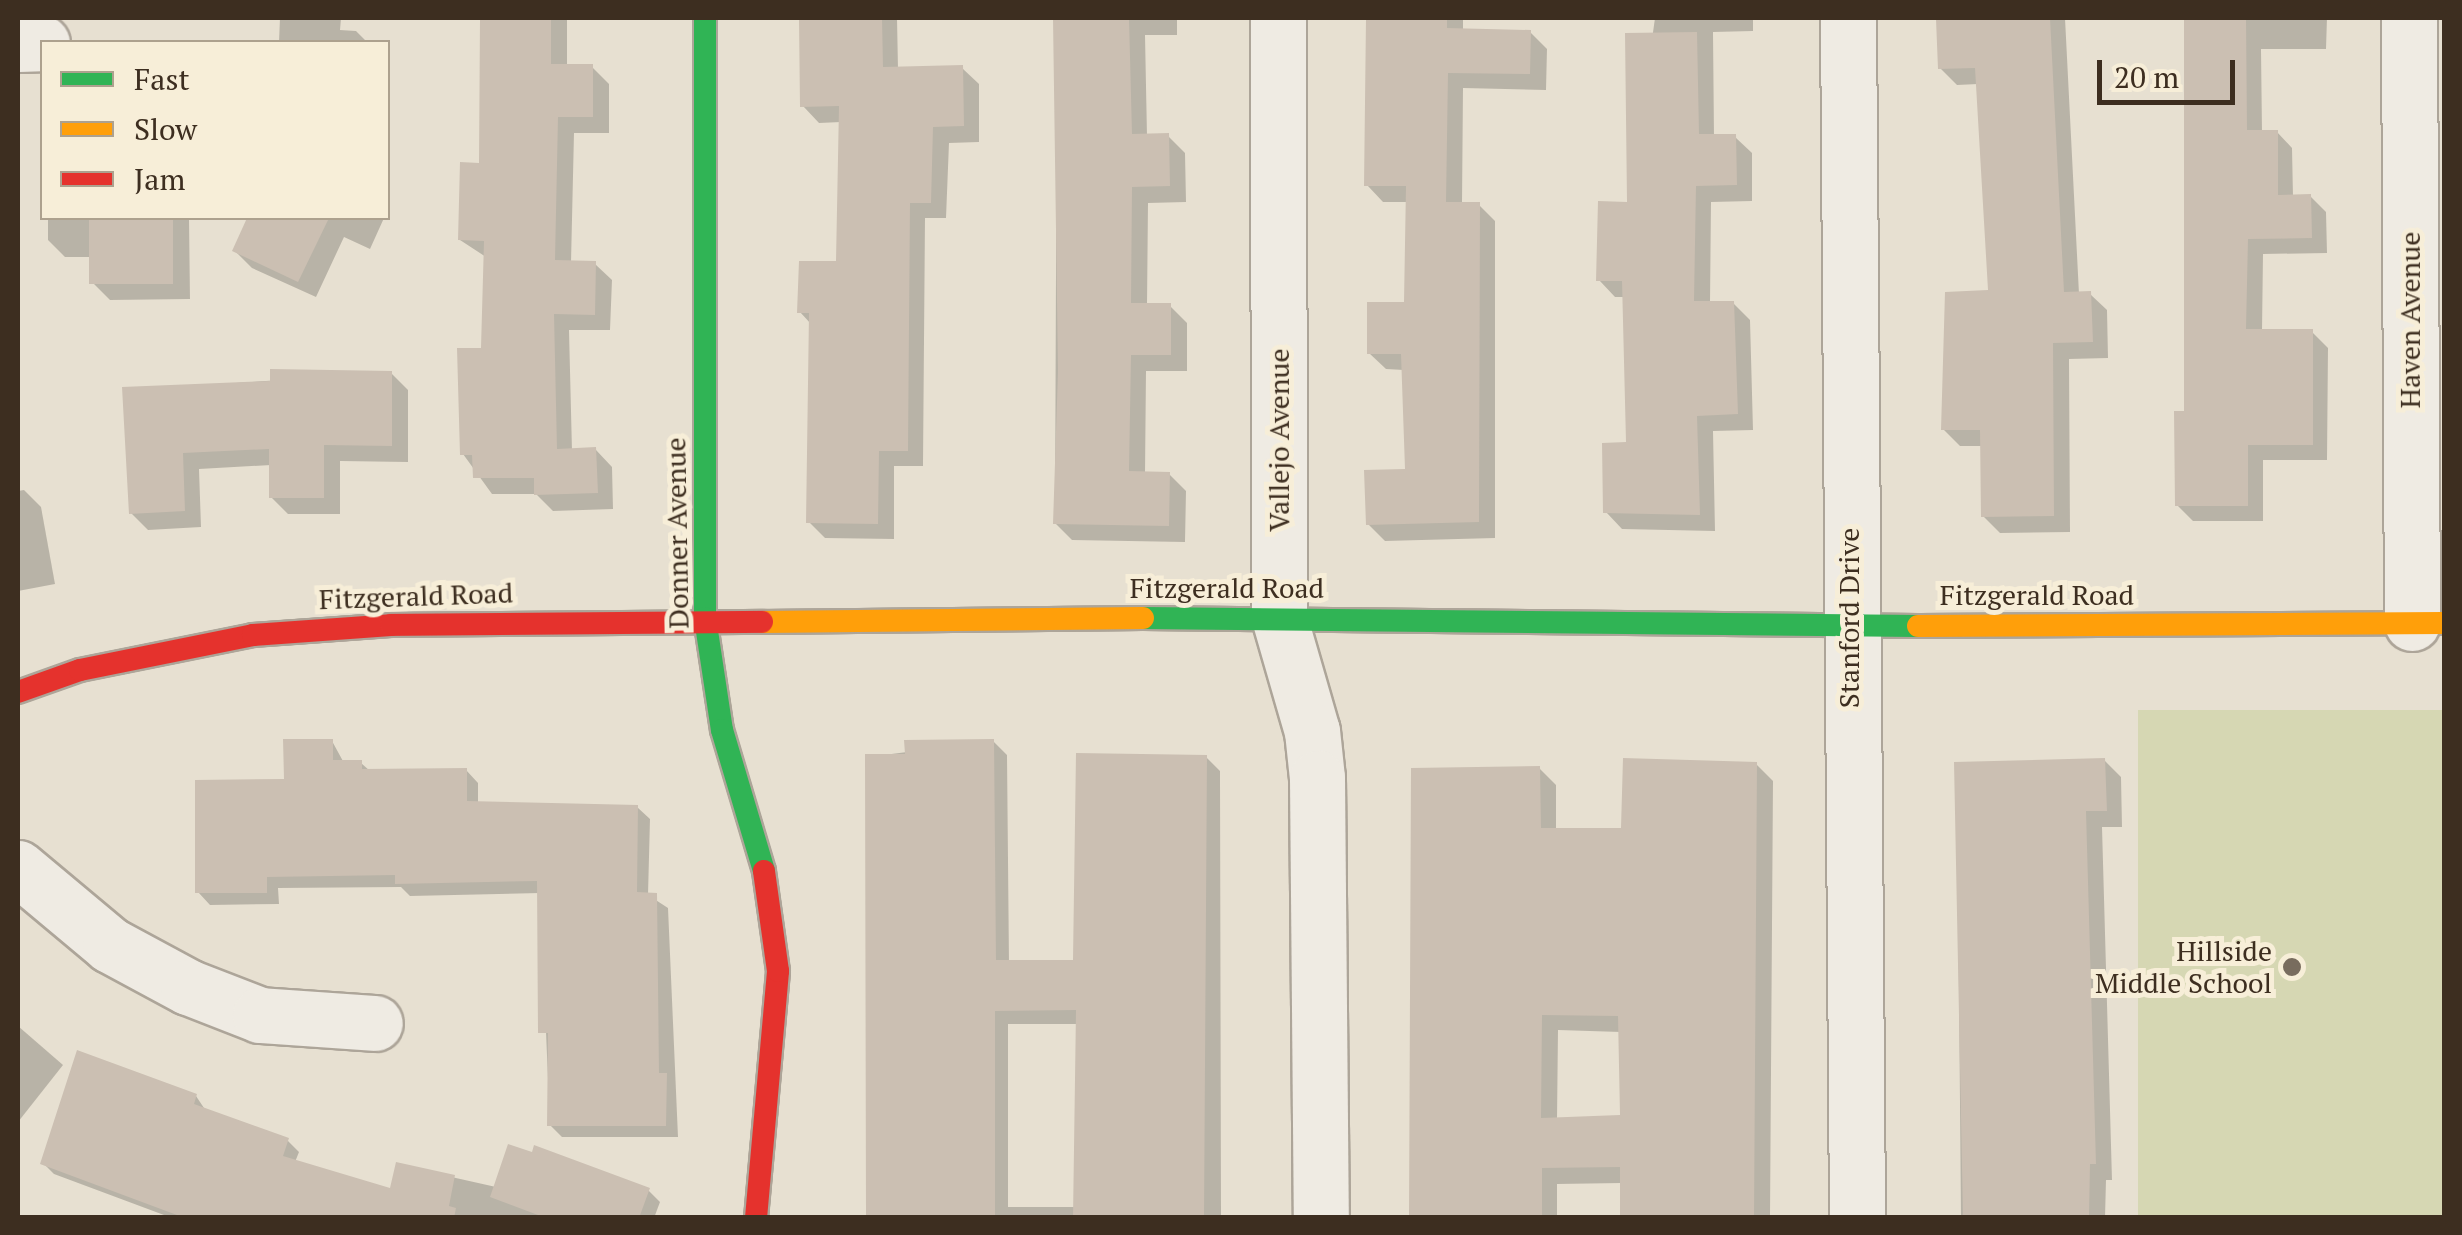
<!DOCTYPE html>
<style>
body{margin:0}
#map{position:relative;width:2462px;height:1235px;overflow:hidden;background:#e7e0d1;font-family:"PT Serif",serif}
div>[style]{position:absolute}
.green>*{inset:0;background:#d6d7b3;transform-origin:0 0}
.shadow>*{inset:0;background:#0003}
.building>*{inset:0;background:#cbbfb2;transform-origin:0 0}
.roads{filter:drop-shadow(2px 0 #ada599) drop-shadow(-2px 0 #ada599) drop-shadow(0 2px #ada599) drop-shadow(0 -2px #ada599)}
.street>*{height:55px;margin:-27.5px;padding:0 27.5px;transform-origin:27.5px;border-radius:27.5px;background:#efebe3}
.fast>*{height:22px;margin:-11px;padding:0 11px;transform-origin:11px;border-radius:11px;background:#30b455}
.slow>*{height:22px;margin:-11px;padding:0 11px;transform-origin:11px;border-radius:11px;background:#ff9f0a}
.jam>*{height:22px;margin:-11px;padding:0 11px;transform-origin:11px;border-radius:11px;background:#e5322d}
.dots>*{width:28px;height:28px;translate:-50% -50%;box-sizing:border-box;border:5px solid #f7eed8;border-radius:50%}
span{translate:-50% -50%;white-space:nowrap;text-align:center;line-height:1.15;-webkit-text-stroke:10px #f7eed8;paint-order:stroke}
.street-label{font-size:28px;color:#3d2e20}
.poi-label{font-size:28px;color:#3d2e20}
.right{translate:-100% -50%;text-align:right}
.frame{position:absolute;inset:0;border:20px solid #3d2e20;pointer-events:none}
.legend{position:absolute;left:40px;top:40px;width:350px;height:180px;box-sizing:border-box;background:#f7eed8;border:2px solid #ada18e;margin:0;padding:12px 18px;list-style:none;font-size:30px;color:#3d2e20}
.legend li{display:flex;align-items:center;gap:20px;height:50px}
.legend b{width:50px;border:2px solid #ada18e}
.scale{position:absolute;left:2097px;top:60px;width:138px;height:45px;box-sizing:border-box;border:5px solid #3d2e20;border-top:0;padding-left:12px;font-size:30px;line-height:35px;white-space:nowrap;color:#3d2e20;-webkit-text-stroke:8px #f7eed8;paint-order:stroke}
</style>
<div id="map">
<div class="green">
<div style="left:2444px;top:710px;width:507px;height:306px;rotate:90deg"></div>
</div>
<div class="shadow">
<div style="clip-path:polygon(280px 18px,341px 18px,340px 30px,356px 31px,367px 42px,279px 42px)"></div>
<div style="clip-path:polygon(482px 18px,567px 18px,567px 67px,592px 67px,609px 84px,609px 133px,574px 133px,571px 263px,595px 264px,612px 280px,610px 330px,569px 330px,572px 451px,596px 450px,612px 467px,613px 509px,553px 511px,536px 494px,492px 494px,463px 454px,484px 350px,486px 257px,460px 240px,481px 165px)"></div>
<div style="clip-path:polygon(802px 18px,897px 18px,898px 69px,962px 68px,979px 84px,979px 142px,949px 143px,946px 218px,925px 218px,923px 466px,894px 466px,894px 539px,825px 538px,809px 522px,811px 324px,800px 312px,839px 264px,841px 122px,819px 123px,803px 106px)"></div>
<div style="clip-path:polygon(1057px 18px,1177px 18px,1177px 35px,1145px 35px,1147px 136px,1168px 136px,1185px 153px,1186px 202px,1148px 203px,1147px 306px,1170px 306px,1187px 323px,1187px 371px,1146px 371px,1145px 474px,1169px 474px,1186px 491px,1185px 542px,1072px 540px,1055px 523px)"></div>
<div style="clip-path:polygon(1369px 18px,1463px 18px,1463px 31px,1530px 32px,1547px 49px,1546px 90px,1463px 88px,1462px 204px,1479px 205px,1495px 221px,1495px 538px,1385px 541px,1368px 524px,1408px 472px,1404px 370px,1386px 369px,1369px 353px,1407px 304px,1408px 202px,1383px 202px,1367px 185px)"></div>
<div style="clip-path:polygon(1655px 18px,1753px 18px,1753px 31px,1713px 32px,1714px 137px,1735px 137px,1752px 153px,1752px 201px,1711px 202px,1710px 303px,1733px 303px,1750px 320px,1753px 430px,1713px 431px,1715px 531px,1622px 529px,1606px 512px,1629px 444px,1625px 297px,1615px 297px,1599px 280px,1629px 204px)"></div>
<div style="clip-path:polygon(1961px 18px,2065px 18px,2079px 294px,2090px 294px,2107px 310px,2108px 358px,2069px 359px,2070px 532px,2000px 533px,1983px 516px,1983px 446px,1960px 446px,1943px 429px,1990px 293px,1978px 84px,1957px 85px,1940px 68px)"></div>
<div style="clip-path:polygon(2188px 18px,2327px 18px,2326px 49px,2261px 49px,2262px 132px,2277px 132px,2292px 148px,2293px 197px,2310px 196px,2326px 212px,2327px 253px,2263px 254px,2262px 331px,2312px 332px,2328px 348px,2327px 460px,2263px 460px,2263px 521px,2193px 521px,2177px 505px,2187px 414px)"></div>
<div style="clip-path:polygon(48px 218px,189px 218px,190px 299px,110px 300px,93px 283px,92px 257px,65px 257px,48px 240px)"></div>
<div style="clip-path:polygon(250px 218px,384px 218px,370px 249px,344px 237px,316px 297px,252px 268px,235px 251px)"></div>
<div style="clip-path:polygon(391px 373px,408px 390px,408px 462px,340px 461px,340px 514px,288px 514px,271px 497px,271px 465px,199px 469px,201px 527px,148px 530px,131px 513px,125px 390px)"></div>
<div style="clip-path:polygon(24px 490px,41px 507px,55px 584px,18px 591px,18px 491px)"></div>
<div style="clip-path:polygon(332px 741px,344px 763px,361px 763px,370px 771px,466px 770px,478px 783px,478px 804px,637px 807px,650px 819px,648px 895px,668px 908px,678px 1137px,562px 1137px,550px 1125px,540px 893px,410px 896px,401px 887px,278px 888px,279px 904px,210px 905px,198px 892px,286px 782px)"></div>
<div style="clip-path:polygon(evenodd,993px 741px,1007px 755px,1009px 963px,1075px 963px,1206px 757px,1220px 771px,1221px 1218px,869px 1218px,868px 757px,993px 741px,1008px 1024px,1078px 1024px,1076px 1207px,1008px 1207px,1008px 1024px)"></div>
<div style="clip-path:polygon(2104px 760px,2121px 777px,2122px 827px,2102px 827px,2112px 1180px,2106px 1180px,2105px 1218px,1961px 1218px,1957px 764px)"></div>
<div style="clip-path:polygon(evenodd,1756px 764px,1773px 781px,1770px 1218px,1622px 1218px,1622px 1183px,1557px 1184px,1557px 1218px,1413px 1218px,1539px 768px,1556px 785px,1556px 831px,1624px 831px,1756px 764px,1558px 1030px,1621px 1032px,1623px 1118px,1557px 1120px,1558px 1030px)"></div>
<div style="clip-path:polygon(18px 1026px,63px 1065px,18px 1122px)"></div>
<div style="clip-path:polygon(196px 1096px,206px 1111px,288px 1141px,299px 1152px,295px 1162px,392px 1191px,398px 1165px,496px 1187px,648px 1190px,660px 1202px,654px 1218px,172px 1218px,54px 1174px,43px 1163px)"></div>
</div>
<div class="building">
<div style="clip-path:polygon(480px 18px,551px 18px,551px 64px,593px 64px,593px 117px,558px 117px,555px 260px,596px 261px,595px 315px,554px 314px,557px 449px,596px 447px,598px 493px,534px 495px,534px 478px,473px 478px,472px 455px,460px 455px,457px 348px,481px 348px,484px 241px,458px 240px,460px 162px,479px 163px)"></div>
<div style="clip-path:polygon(799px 18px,882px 18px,883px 67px,963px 65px,964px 126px,933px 127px,931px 203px,910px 203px,908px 451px,879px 451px,878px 524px,806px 523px,809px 313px,797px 313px,799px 261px,836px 261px,839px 106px,800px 107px)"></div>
<div style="clip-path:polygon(1053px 18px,1129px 18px,1132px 134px,1169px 133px,1170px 186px,1132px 187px,1131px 303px,1171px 303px,1171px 355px,1131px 355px,1129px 471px,1170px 472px,1169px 526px,1053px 524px,1058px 371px)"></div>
<div style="clip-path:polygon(1366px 18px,1447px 18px,1447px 28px,1531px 30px,1530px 74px,1448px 73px,1446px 202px,1480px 202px,1479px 522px,1366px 525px,1364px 470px,1405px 469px,1401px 354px,1367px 354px,1367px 302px,1404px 302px,1406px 186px,1364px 186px)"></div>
<div style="clip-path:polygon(2050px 18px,2064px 292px,2091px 291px,2093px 342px,2053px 343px,2054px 516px,1981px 517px,1980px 430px,1941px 430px,1945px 292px,1988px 290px,1975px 68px,1938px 69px,1936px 19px)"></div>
<div style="clip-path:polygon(2184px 18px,2246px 18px,2247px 130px,2278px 130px,2278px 195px,2311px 194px,2312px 238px,2248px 239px,2246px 329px,2313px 329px,2313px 445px,2248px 445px,2248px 506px,2175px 506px,2174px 411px,2184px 411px)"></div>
<div style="clip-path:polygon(1697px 32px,1699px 134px,1736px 134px,1737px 185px,1696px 186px,1694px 301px,1734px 301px,1738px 414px,1697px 416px,1700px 515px,1603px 513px,1602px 443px,1626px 442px,1622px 281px,1596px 281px,1598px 201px,1627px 202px,1625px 33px)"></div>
<div style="left:89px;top:218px;width:84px;height:66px"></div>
<div style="clip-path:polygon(247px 218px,329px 218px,298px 282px,232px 251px)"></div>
<div style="clip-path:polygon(270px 369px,392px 371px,392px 446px,324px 445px,324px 498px,269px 498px,269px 449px,183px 453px,185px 511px,129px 514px,122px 387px,270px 381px)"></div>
<div style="clip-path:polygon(283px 739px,333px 739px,333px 760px,362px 760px,362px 769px,467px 768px,467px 801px,638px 805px,637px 892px,657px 893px,659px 1073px,667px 1073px,666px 1126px,547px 1126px,548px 1033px,538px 1033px,537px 881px,395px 884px,395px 875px,267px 877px,267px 893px,195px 893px,195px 780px,284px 779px)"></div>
<div style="clip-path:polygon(994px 739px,996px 960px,1073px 960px,1076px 753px,1207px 755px,1204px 1218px,1073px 1218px,1076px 1010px,995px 1011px,995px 1218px,866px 1215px,865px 754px,905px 754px,904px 740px)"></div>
<div style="clip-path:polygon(evenodd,1623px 758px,1757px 762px,1754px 1218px,1620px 1218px,1620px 1167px,1542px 1168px,1542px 1218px,1409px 1218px,1411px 768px,1540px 766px,1541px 828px,1621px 828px,1623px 758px,1542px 1015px,1618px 1016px,1620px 1115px,1541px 1118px,1542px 1015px)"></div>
<div style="clip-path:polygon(2105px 758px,2107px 811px,2086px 811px,2096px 1164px,2090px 1164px,2089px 1218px,1963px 1218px,1954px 762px)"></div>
<div style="clip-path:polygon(77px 1050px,197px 1094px,194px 1104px,289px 1138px,283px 1156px,390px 1188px,396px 1162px,455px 1175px,449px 1206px,456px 1208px,454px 1218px,185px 1218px,40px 1164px)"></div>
<div style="clip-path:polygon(508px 1144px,532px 1152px,534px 1145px,650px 1188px,639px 1218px,546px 1218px,490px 1197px)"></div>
</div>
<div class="roads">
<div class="street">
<div style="left:1278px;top:18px;width:599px;rotate:89.9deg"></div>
<div style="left:1279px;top:617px;width:119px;rotate:73.9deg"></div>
<div style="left:1312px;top:731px;width:47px;rotate:83.9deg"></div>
<div style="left:1317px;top:778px;width:440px;rotate:89.5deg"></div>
<div style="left:1848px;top:18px;width:1200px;rotate:89.57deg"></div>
<div style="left:2409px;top:18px;width:605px;rotate:89.72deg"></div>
<div style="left:18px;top:44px;width:24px;rotate:-2deg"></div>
<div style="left:18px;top:868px;width:120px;rotate:39.9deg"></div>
<div style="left:110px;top:945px;width:89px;rotate:28.3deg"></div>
<div style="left:188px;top:987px;width:77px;rotate:21.3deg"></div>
<div style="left:260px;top:1015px;width:115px;rotate:4deg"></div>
</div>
<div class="fast">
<div style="left:705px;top:18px;width:600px;rotate:90deg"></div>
<div style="left:705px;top:618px;width:113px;rotate:81.4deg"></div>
<div style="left:722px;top:730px;width:147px;rotate:73.4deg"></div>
<div style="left:1143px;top:618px;width:775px;rotate:0.59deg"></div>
</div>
<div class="slow">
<div style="left:762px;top:622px;width:381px;rotate:-0.6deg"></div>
<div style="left:1918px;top:626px;width:526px;rotate:-0.33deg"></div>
</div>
<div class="jam">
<div style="left:18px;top:692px;width:66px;rotate:-19.5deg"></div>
<div style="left:80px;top:670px;width:177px;rotate:-11.4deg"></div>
<div style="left:253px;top:635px;width:138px;rotate:-4.1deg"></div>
<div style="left:391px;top:625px;width:371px;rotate:-0.5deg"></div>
<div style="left:756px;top:1218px;width:248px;rotate:-84.9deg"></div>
<div style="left:778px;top:971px;width:101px;rotate:-98deg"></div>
</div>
</div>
<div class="dots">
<div style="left:2292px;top:967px;background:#786c5e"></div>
</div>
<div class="street-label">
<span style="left:2410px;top:320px;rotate:-90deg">Haven Avenue</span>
<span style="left:1279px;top:440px;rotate:-90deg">Vallejo Avenue</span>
<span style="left:677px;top:533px;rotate:-91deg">Donner Avenue</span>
<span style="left:1227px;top:588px">Fitzgerald Road</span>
<span style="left:2037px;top:595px">Fitzgerald Road</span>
<span style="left:416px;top:596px;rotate:-2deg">Fitzgerald Road</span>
<span style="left:1849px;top:618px;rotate:-90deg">Stanford Drive</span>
</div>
<div class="poi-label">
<span class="right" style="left:2272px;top:967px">Hillside<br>Middle School</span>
</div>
<div class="frame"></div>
<ul class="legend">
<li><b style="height:12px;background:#30b455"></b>Fast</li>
<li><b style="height:12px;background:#ff9f0a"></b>Slow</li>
<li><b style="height:12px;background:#e5322d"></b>Jam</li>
</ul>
<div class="scale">20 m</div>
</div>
